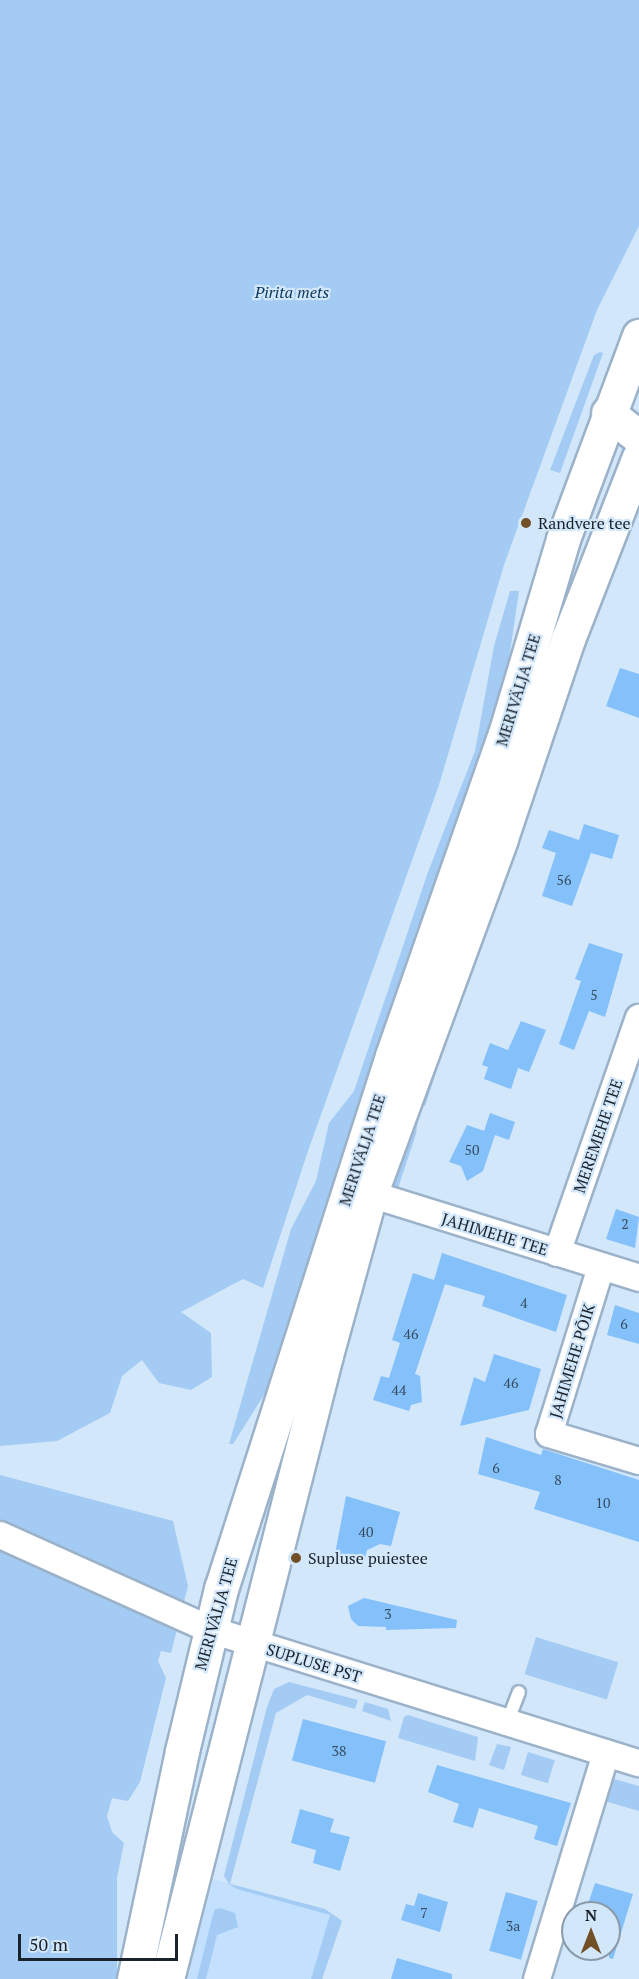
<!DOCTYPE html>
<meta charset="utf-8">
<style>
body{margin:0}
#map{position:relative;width:639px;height:1979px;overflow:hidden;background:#d3e7fa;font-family:"PT Serif",serif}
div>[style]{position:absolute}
.built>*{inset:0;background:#c3e1ff}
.green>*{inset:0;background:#a3cbf3;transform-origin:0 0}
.building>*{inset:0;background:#84c0f9;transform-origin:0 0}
.roads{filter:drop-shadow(2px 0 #9bb2c9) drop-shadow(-2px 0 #9bb2c9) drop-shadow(0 2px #9bb2c9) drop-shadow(0 -2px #9bb2c9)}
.lane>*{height:12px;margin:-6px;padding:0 6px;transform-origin:6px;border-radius:6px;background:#fff}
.street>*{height:26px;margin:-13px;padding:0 13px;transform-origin:13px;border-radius:13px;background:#fff}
.secondary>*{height:33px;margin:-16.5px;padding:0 16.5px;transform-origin:16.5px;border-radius:16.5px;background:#fff}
.dots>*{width:16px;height:16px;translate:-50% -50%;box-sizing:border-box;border:3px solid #d3e7fa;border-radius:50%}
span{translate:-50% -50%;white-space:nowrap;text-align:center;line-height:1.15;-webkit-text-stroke:4.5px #d3e7fa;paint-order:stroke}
.number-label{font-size:14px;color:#344a5f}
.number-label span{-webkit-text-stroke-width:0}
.park-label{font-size:16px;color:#0b375c;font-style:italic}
.poi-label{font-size:16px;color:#1a232c}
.left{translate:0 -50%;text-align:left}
.street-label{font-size:16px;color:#1a232c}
.north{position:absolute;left:561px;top:1901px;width:60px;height:60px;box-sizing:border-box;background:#d3e7fa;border:2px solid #8999a8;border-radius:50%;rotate:0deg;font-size:16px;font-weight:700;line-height:24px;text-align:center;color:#1a232c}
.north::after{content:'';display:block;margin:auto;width:21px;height:27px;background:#714f27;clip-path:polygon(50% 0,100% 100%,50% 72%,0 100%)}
.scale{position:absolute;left:18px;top:1934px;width:160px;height:27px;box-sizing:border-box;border:3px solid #1a232c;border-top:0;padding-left:8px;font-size:18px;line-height:21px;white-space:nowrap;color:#1a232c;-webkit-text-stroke:4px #d3e7fa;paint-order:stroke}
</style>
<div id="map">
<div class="built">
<div style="clip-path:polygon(213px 1879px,325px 1909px,342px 1921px,322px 1979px,187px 1979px)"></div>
</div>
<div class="green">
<div style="clip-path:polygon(0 0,639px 0,639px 226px,597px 310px,504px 565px,439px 785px,308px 1151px,263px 1288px,243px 1279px,181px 1312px,211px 1333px,212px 1377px,191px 1390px,159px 1383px,142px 1360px,122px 1376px,110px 1413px,57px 1441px,0 1446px)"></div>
<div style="clip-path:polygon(600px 352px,603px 353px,560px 473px,550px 470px,594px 355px)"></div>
<div style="clip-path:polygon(510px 591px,519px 591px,505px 686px,276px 1376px,233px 1444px,229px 1444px,291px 1229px,316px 1181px,329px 1123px,354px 1091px,428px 872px,475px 751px,494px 646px)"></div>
<div style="clip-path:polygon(448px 1028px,450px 1030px,425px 1106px,417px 1103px)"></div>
<div style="clip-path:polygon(413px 1115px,418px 1117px,416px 1134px,397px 1191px,390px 1184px)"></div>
<div style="clip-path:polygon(0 1475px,173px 1521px,188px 1586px,171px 1653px,161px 1651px,158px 1661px,166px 1678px,140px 1782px,128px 1801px,112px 1798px,107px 1816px,112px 1832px,124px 1843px,117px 1878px,117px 1979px,0 1979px)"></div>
<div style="left:536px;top:1637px;width:86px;height:39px;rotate:17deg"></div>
<div style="clip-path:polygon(289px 1682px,358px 1700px,355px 1709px,307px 1695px,276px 1713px,230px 1884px,325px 1909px,342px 1921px,322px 1979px,311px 1979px,330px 1915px,237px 1889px,229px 1884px,224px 1876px,267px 1707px,274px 1689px)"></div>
<div style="clip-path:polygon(365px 1702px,388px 1709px,391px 1721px,362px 1711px)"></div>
<div style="clip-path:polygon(408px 1715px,478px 1737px,475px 1761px,398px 1738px,404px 1717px)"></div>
<div style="clip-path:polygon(497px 1744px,511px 1747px,504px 1770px,489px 1765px)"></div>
<div style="left:528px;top:1752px;width:28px;height:24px;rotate:17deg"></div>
<div style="clip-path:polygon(614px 1779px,639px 1786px,639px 1811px,601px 1800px,582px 1860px,587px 1863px,586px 1867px,578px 1865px,601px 1787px)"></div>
<div style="clip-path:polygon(220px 1908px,235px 1913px,238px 1927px,217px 1935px,206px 1979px,197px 1979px,212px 1918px,215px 1909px)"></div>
</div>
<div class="building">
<div style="clip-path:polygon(620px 668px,639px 674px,639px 718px,606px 706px)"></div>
<div style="clip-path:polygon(584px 824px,619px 835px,612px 859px,591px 853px,572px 906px,542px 896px,556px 853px,542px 848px,549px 830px,579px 840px)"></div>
<div style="clip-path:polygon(589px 943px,623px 954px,605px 1017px,589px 1011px,574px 1050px,559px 1044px,581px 981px,575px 979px)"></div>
<div style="clip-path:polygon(521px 1021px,546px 1030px,529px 1072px,518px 1068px,511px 1089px,484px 1079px,488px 1067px,482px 1065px,490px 1043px,508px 1050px)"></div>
<div style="clip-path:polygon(490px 1113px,515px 1122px,509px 1140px,495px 1135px,483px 1171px,467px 1181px,461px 1166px,449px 1162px,467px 1125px,493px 1134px,484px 1131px)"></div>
<div style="clip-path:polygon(616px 1209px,639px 1217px,635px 1248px,606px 1239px)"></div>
<div style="clip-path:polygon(442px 1253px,567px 1295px,556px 1332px,482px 1306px,485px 1296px,445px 1284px,415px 1374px,420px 1376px,422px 1402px,411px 1405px,409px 1411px,373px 1400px,381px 1376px,389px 1378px,400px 1343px,392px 1340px,413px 1273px,434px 1280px)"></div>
<div style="clip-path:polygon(615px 1305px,639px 1313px,639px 1344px,607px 1335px)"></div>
<div style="clip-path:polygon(494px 1354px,541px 1369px,529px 1410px,460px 1426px,474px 1377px,485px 1382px)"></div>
<div style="clip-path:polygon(486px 1437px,541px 1455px,543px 1449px,639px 1480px,639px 1542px,534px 1509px,540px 1492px,478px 1474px)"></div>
<div style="clip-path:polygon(346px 1496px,400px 1512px,391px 1546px,380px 1544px,367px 1550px,364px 1562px,335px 1554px)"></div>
<div style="clip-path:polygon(364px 1598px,457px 1620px,456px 1628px,386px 1630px,386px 1627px,358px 1626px,351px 1619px,348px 1606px)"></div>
<div style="left:303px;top:1719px;width:86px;height:43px;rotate:15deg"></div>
<div style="clip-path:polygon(437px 1765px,571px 1803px,557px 1846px,534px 1839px,538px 1826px,479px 1808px,473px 1828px,453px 1822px,459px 1804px,428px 1792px)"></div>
<div style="clip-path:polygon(300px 1809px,334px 1819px,330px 1832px,350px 1837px,340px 1871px,313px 1863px,316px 1850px,291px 1843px)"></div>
<div style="clip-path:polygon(595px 1883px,633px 1894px,613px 1959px,609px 1958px,609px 1913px,585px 1913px)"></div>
<div style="left:506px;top:1892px;width:33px;height:61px;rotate:16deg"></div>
<div style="clip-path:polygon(418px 1893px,448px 1902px,440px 1932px,401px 1920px,406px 1904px,414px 1906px)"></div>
<div style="clip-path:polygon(397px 1958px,452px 1974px,452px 1979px,391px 1979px)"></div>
</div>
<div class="roads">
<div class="lane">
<div style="left:507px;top:1723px;width:33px;rotate:-69deg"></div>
</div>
<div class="street">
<div style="left:354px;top:1189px;width:299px;rotate:17.3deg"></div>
<div style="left:557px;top:1253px;width:249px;rotate:-70.8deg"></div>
<div style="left:601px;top:1267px;width:175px;rotate:107.3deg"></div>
<div style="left:549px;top:1434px;width:94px;rotate:16.7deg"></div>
<div style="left:0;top:1535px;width:231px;rotate:24.2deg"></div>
<div style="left:211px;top:1630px;width:448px;rotate:17.3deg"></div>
<div style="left:537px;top:1979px;width:236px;rotate:-73deg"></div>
</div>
<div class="secondary">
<div style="left:608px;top:413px;width:39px;rotate:38deg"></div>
<div style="left:134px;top:1979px;width:233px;rotate:-78.1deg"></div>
<div style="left:182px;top:1751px;width:167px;rotate:-76.5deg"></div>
<div style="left:221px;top:1589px;width:560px;rotate:-72.21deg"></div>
<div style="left:392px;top:1056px;width:341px;rotate:-70.7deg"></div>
<div style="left:505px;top:734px;width:203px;rotate:-73.4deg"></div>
<div style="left:563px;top:539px;width:217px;rotate:-69.5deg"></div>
<div style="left:167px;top:1979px;width:644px;rotate:-75.7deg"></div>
<div style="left:326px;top:1355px;width:166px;rotate:-74.6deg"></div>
<div style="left:370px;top:1195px;width:380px;rotate:-69.8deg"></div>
<div style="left:501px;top:838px;width:210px;rotate:-71.4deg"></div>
<div style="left:568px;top:639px;width:195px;rotate:-68.7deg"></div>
</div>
</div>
<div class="dots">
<div style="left:526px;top:523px;background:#714f27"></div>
<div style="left:296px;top:1558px;background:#714f27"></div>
</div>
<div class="number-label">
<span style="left:564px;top:880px">56</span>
<span style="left:594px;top:995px">5</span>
<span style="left:472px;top:1150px">50</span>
<span style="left:625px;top:1224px">2</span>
<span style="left:524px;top:1303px">4</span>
<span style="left:624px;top:1324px">6</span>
<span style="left:411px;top:1334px">46</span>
<span style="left:511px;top:1383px">46</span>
<span style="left:399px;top:1390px">44</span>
<span style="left:496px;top:1468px">6</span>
<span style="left:558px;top:1480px">8</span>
<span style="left:603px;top:1503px">10</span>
<span style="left:366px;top:1532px">40</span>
<span style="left:388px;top:1614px">3</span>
<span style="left:339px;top:1751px">38</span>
<span style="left:424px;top:1913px">7</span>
<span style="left:513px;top:1926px">3a</span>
</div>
<div class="park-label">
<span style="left:292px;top:292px">Pirita mets</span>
</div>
<div class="poi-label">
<span class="left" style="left:538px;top:523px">Randvere tee</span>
<span class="left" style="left:308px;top:1558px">Supluse puiestee</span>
</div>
<div class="street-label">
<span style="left:518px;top:690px;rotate:-73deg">MERIVÄLJA TEE</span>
<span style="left:598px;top:1136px;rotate:-71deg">MEREMEHE TEE</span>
<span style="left:362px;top:1150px;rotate:-72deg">MERIVÄLJA TEE</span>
<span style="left:495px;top:1234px;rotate:17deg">JAHIMEHE TEE</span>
<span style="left:572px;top:1361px;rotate:-73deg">JAHIMEHE PÕIK</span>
<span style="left:216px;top:1614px;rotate:-74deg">MERIVÄLJA TEE</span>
<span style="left:314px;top:1663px;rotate:17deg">SUPLUSE PST</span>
</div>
<div class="north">N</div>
<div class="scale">50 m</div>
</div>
